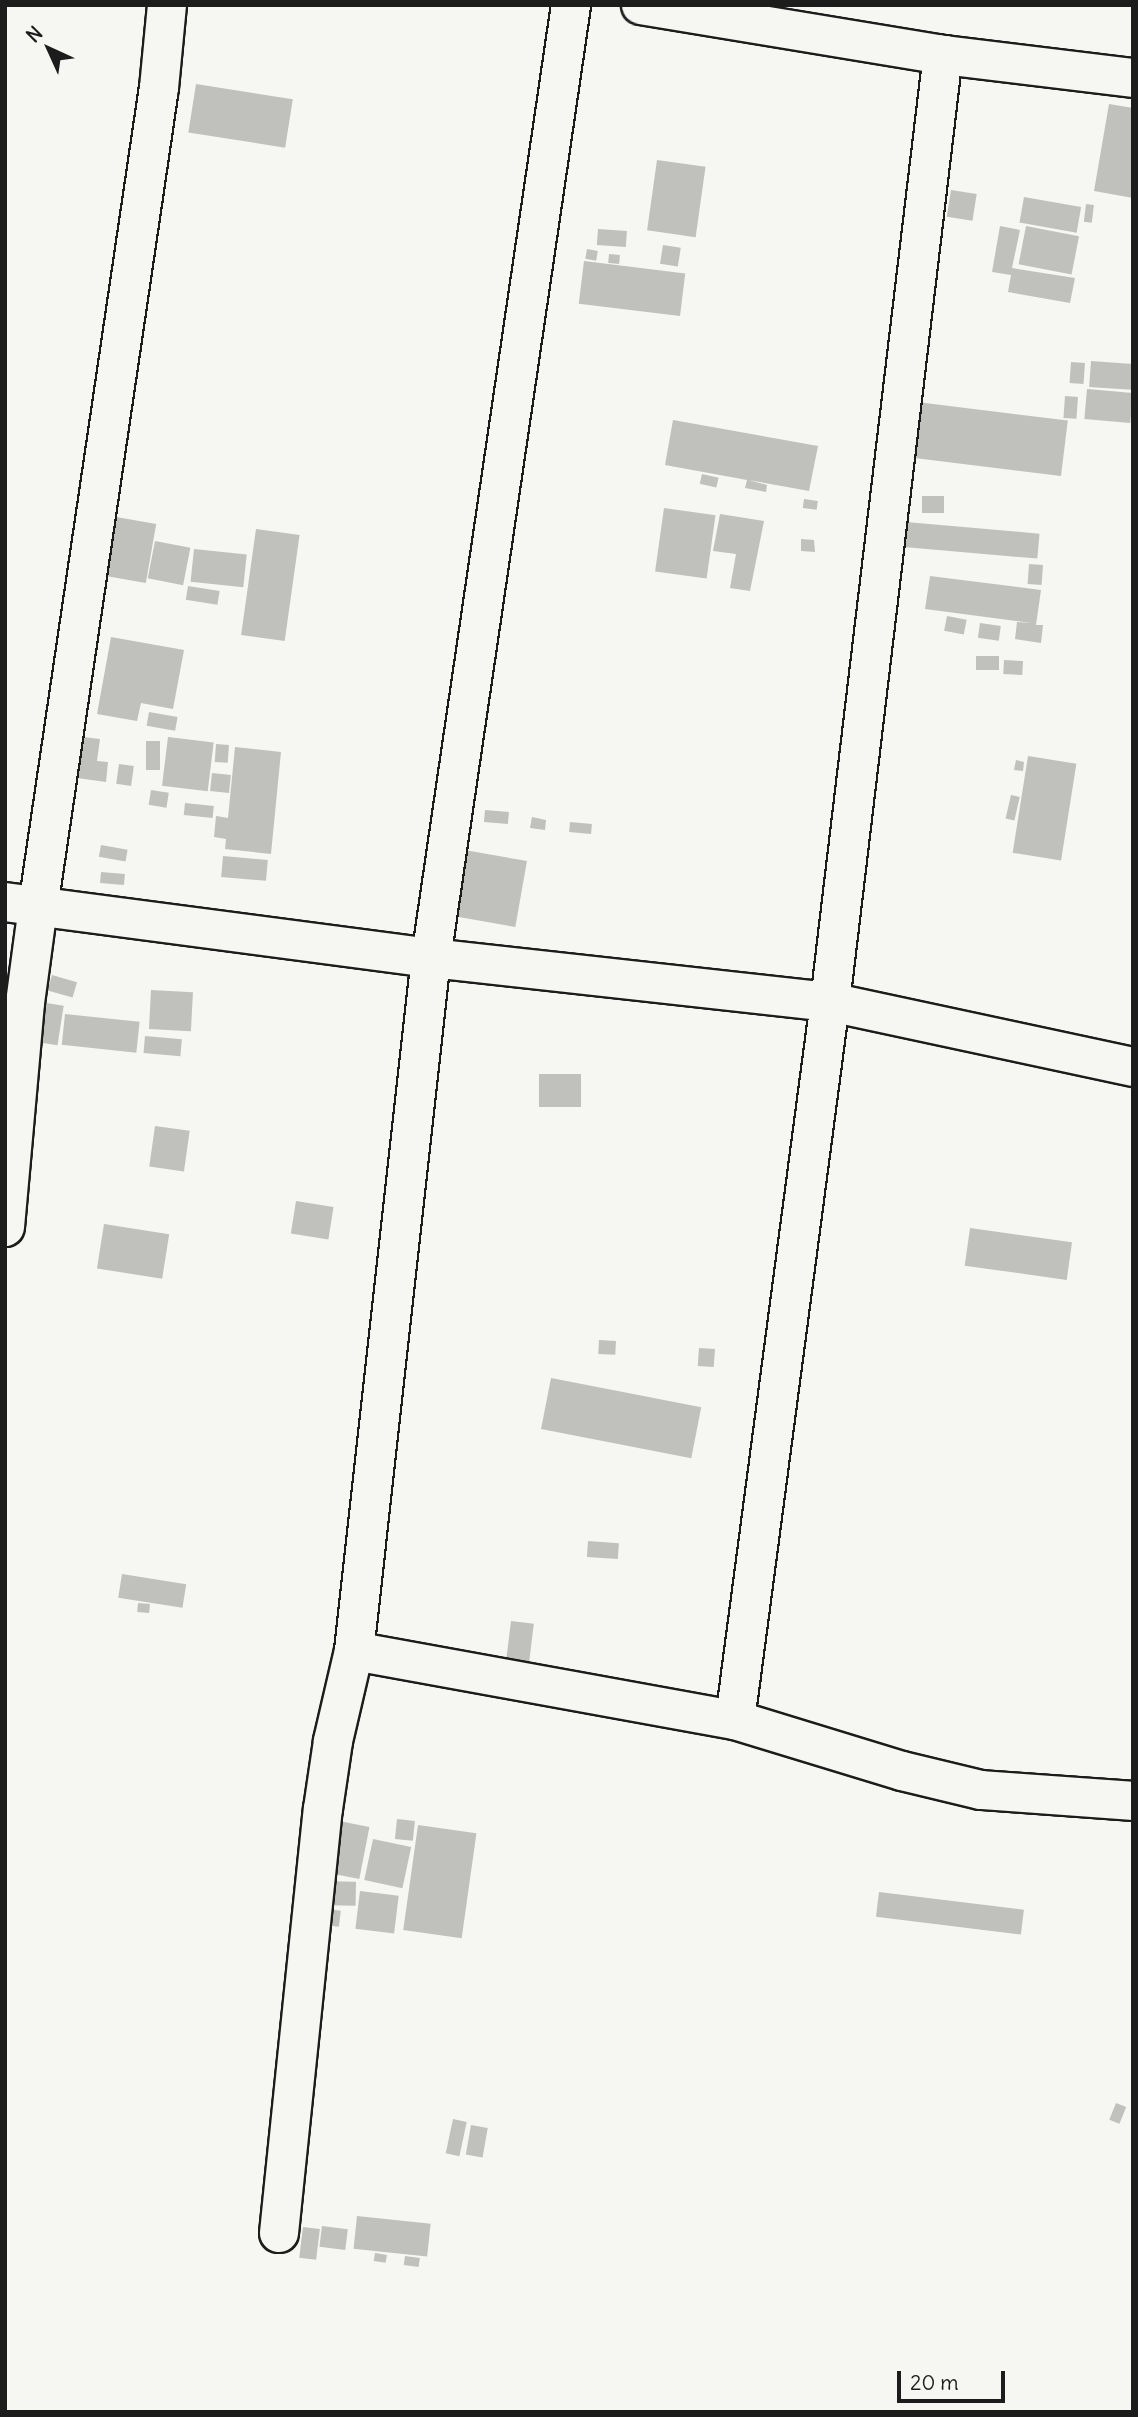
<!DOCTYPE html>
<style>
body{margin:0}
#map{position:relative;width:1138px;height:2417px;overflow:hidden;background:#f6f6f2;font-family:Delius,sans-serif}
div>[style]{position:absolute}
.building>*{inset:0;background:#c0c0bd;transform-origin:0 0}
.roads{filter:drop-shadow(2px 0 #1c1c1c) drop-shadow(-2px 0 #1c1c1c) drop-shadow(0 2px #1c1c1c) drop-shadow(0 -2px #1c1c1c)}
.minor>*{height:38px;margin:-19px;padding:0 19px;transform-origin:19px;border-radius:19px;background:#f6f6f2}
span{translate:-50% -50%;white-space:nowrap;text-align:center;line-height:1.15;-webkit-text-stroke:5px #f6f6f2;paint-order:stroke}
.frame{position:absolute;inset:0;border:7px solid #1c1c1c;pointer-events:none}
.north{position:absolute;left:14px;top:14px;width:70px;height:70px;-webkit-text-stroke:5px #f6f6f2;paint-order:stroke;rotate:315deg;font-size:19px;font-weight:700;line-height:28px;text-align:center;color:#1c1c1c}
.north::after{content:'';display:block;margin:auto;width:24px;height:32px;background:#1c1c1c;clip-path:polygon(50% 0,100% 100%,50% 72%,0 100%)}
.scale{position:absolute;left:897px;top:2371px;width:108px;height:32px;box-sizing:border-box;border:4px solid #1c1c1c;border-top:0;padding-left:9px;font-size:21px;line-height:24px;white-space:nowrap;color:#1c1c1c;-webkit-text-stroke:5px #f6f6f2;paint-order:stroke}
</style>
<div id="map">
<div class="building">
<div style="left:196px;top:84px;width:98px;height:49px;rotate:9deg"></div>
<div style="clip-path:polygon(1109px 104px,1133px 108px,1133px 198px,1094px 191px)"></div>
<div style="left:657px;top:160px;width:49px;height:71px;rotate:8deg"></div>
<div style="left:951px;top:190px;width:26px;height:27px;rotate:9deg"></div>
<div style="left:1024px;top:197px;width:58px;height:26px;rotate:10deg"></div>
<div style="left:1086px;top:204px;width:8px;height:18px;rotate:7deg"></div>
<div style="clip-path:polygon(1000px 226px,1020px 230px,1012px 268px,1075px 278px,1070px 303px,1008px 292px,1011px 275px,992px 272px)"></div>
<div style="left:1026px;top:226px;width:54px;height:39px;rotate:11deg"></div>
<div style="left:598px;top:229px;width:29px;height:16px;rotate:4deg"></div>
<div style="left:663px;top:245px;width:18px;height:19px;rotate:9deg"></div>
<div style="left:587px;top:249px;width:11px;height:10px;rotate:10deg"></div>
<div style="left:609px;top:254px;width:11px;height:9px;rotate:5deg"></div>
<div style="left:584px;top:261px;width:102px;height:43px;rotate:7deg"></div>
<div style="left:1091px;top:361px;width:42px;height:26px;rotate:4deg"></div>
<div style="left:1071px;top:362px;width:14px;height:21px;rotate:4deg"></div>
<div style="left:1087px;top:389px;width:46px;height:30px;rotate:5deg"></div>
<div style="left:1065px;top:396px;width:13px;height:22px;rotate:4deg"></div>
<div style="left:909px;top:401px;width:160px;height:56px;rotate:7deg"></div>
<div style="clip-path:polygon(673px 420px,818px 446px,809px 491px,749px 480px,767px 485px,766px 492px,745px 488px,747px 480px,665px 465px)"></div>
<div style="left:702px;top:474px;width:17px;height:10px;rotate:13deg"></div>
<div style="left:944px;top:496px;width:17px;height:22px;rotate:90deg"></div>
<div style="left:804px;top:499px;width:14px;height:9px;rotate:8deg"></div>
<div style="left:664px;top:508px;width:52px;height:64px;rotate:8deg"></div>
<div style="clip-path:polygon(720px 514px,764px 521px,750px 591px,730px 588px,736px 554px,713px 551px)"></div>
<div style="left:105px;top:515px;width:52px;height:60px;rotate:10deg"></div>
<div style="left:906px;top:522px;width:134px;height:25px;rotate:5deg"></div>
<div style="left:256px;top:529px;width:44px;height:107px;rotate:8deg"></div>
<div style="clip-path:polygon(801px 539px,814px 540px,815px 552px,801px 551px)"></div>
<div style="left:155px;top:541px;width:36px;height:38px;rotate:11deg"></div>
<div style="left:194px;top:549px;width:53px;height:33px;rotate:6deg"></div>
<div style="left:1029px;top:564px;width:14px;height:20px;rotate:4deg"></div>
<div style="clip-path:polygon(930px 576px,1041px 590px,1036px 625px,1043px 625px,1041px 643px,1015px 639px,1017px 622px,1032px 623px,925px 609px)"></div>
<div style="left:188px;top:586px;width:32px;height:14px;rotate:9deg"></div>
<div style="left:947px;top:616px;width:20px;height:15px;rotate:11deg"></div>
<div style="left:980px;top:623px;width:21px;height:15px;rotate:8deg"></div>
<div style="clip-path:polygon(111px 637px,184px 650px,173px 709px,141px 703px,137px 721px,97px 714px)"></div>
<div style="left:976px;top:656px;width:23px;height:14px"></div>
<div style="left:1004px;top:660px;width:19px;height:14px;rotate:3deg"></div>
<div style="left:149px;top:712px;width:29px;height:14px;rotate:10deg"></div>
<div style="clip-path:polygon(83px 737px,100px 739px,97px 761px,108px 762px,106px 782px,77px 778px)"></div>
<div style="left:168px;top:737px;width:46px;height:49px;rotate:7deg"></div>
<div style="left:146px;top:741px;width:14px;height:29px"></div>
<div style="left:216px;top:744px;width:13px;height:18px;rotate:4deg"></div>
<div style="clip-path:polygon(235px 747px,281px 752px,271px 854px,225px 849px,226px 839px,214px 837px,216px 816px,228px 818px)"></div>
<div style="left:1028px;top:756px;width:49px;height:98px;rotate:9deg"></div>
<div style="clip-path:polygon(1016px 760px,1024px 762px,1023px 771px,1014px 770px)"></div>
<div style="left:119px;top:764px;width:15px;height:20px;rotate:8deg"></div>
<div style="left:212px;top:773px;width:19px;height:18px;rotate:6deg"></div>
<div style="left:151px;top:790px;width:18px;height:15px;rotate:9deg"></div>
<div style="left:1011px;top:795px;width:9px;height:24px;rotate:13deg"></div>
<div style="left:185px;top:803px;width:29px;height:12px;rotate:6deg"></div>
<div style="left:485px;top:810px;width:24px;height:12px;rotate:5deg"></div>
<div style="clip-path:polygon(532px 817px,546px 820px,545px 830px,530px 828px)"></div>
<div style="left:570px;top:822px;width:22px;height:10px;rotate:5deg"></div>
<div style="left:101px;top:845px;width:27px;height:12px;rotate:10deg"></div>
<div style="left:459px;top:849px;width:69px;height:67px;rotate:10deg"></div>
<div style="left:223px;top:856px;width:45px;height:21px;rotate:5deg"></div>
<div style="left:101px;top:872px;width:24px;height:11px;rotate:5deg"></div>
<div style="left:52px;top:975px;width:26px;height:16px;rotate:16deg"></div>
<div style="left:151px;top:990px;width:42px;height:39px;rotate:3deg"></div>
<div style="left:40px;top:1002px;width:24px;height:40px;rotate:9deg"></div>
<div style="left:65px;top:1014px;width:75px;height:31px;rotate:6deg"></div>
<div style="left:145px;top:1036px;width:37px;height:17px;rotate:5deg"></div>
<div style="left:539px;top:1074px;width:42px;height:33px"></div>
<div style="left:155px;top:1126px;width:35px;height:41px;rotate:8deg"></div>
<div style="left:296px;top:1201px;width:38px;height:33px;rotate:9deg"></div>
<div style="left:104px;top:1224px;width:66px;height:45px;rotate:9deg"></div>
<div style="left:970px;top:1228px;width:103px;height:38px;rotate:8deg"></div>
<div style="left:599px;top:1340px;width:17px;height:14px;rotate:3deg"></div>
<div style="left:699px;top:1348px;width:16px;height:18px;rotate:4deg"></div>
<div style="left:551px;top:1378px;width:153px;height:52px;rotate:11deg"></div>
<div style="left:588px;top:1541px;width:31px;height:16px;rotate:4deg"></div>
<div style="left:122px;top:1574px;width:65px;height:24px;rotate:9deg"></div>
<div style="left:138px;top:1603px;width:12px;height:9px;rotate:5deg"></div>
<div style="left:511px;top:1621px;width:23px;height:43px;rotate:7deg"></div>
<div style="left:397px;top:1819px;width:18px;height:20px;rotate:6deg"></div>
<div style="left:339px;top:1821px;width:31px;height:53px;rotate:11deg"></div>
<div style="left:418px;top:1825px;width:59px;height:106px;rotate:8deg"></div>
<div style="left:373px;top:1839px;width:39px;height:42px;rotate:12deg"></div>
<div style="left:316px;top:1881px;width:40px;height:24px;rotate:1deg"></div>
<div style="left:360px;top:1891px;width:39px;height:38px;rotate:7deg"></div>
<div style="left:879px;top:1892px;width:146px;height:25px;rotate:7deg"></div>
<div style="left:318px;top:1908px;width:23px;height:16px;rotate:7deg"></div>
<div style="left:1116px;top:2103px;width:11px;height:18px;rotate:22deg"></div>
<div style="left:453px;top:2119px;width:14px;height:35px;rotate:12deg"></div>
<div style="left:471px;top:2125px;width:17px;height:30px;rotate:10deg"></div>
<div style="left:357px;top:2216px;width:74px;height:33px;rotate:6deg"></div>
<div style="left:322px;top:2226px;width:26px;height:21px;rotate:7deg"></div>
<div style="left:303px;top:2227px;width:17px;height:31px;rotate:7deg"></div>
<div style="left:375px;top:2253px;width:12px;height:8px;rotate:9deg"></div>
<div style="left:405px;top:2256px;width:15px;height:9px;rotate:8deg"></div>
</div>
<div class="roads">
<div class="minor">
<div style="left:641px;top:5px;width:306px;rotate:9.4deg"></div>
<div style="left:943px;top:55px;width:191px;rotate:6.9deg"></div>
<div style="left:5px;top:902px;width:430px;rotate:7.5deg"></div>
<div style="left:431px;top:958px;width:401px;rotate:6.3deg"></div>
<div style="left:830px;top:1002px;width:310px;rotate:12.1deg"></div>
<div style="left:5px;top:1227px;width:225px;rotate:-84.9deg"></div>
<div style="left:25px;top:1003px;width:97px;rotate:-82.3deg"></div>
<div style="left:38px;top:907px;width:828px;rotate:-81.6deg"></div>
<div style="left:159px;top:88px;width:83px;rotate:-84.5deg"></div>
<div style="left:354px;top:1651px;width:387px;rotate:10.3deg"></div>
<div style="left:735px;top:1720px;width:175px;rotate:17deg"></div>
<div style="left:902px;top:1771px;width:81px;rotate:13.5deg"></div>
<div style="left:981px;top:1790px;width:152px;rotate:4.1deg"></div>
<div style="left:735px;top:1720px;width:724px;rotate:-82.46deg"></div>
<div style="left:830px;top:1002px;width:954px;rotate:-83.2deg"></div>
<div style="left:279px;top:2233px;width:426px;rotate:-84.1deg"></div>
<div style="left:323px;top:1809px;width:69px;rotate:-81.6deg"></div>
<div style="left:333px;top:1741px;width:92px;rotate:-76.9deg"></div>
<div style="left:354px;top:1651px;width:697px;rotate:-83.66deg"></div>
<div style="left:431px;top:958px;width:963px;rotate:-81.64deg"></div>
</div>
</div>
<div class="frame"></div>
<div class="north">N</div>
<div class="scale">20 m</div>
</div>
